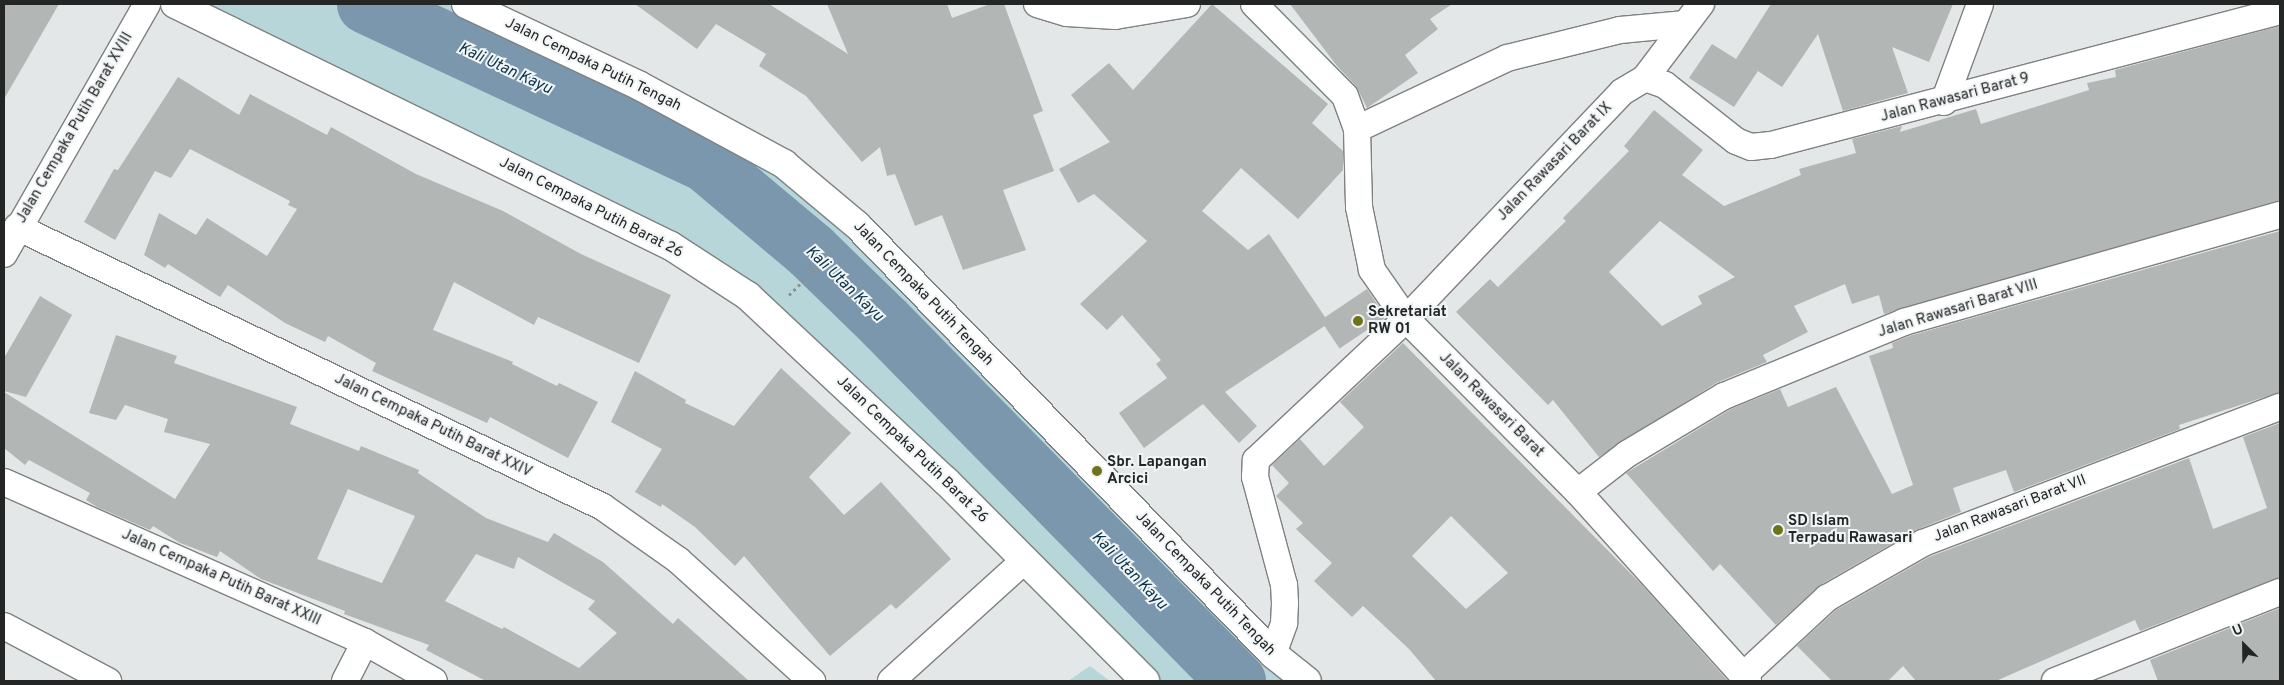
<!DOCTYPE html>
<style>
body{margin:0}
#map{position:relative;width:2284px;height:685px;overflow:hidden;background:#e4e7e8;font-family:Overpass,sans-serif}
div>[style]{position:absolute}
.green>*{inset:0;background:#b7d6d9}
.river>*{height:59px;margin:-29.5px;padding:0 29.5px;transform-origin:29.5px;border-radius:29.5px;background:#7a97ad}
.building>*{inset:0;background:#b2b6b5;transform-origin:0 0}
.path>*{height:3px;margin-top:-1.5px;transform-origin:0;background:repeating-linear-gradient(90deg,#8d9090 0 2.5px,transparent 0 6.5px)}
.roads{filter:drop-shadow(1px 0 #7e8182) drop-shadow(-1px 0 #7e8182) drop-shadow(0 1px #7e8182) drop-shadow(0 -1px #7e8182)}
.minor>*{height:26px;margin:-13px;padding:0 13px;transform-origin:13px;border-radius:13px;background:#fff}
.tertiary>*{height:28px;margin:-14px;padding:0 14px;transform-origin:14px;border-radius:14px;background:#fff}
.dots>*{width:14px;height:14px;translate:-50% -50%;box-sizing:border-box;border:2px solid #f1f5f5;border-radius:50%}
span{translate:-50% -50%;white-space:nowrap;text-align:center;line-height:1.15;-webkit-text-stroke:4px #f1f5f5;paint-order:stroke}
.street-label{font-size:15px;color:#242626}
.poi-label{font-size:15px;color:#242626;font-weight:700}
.left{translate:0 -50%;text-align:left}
.water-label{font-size:16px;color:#093149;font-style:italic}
.frame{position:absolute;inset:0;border:5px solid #242626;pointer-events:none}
.north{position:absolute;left:2219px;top:620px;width:50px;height:50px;-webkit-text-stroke:4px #f1f5f5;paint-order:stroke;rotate:337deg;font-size:14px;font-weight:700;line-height:20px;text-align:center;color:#242626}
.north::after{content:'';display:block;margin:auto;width:18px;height:22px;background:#242626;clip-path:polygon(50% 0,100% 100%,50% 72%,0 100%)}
</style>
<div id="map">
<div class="green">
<div style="clip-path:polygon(175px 4px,468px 4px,775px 166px,847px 229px,1296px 681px,1145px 681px,748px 296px)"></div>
<div style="clip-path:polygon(1090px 666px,1110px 681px,1068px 681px)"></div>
</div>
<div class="river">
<div style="left:366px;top:4px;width:374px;rotate:25deg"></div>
<div style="left:705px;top:162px;width:138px;rotate:40deg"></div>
<div style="left:811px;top:251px;width:102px;rotate:44.2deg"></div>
<div style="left:884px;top:322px;width:503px;rotate:45.56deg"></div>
</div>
<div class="building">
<div style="clip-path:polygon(4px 4px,59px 4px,4px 99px)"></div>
<div style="clip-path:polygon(635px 4px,769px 4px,848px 54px,827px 4px,947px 4px,952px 18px,990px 4px,1004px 4px,1043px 111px,1033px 115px,1054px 171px,1003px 190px,1026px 250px,963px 270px,942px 215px,915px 226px,895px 174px,887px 176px,880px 147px,862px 162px,806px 96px,759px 66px,766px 54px,716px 24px,697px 49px)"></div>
<div style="clip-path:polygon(1212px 4px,1328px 104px,1312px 123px,1343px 151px,1343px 170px,1298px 219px,1241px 168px,1202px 211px,1248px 250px,1269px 234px,1329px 323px,1225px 392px,1257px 426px,1239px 443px,1203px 404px,1144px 448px,1119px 413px,1167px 378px,1156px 364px,1161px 360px,1122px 315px,1107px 330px,1080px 304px,1147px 241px,1094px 194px,1078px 203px,1059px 169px,1110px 142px,1071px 95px,1109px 63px,1133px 90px)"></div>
<div style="clip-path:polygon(1290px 4px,1452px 4px,1430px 19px,1438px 29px,1405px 55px,1418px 73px,1367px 108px,1356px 86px,1337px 66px)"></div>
<div style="clip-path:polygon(1771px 4px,1953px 4px,1929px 62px,1892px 47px,1908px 93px,1843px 111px,1818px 34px,1782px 87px,1758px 71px,1734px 107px,1689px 78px,1712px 44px,1736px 59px)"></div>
<div style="clip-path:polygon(evenodd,2280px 26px,2280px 200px,1884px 314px,1879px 295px,1852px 304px,1845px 284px,1794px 306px,1808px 332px,1763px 355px,1767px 362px,1716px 383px,1599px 457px,1553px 400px,1548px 405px,1456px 312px,1490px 279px,1498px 287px,1566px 221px,1563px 218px,1629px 151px,1624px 146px,1654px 110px,1703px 150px,1682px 175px,1724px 206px,1801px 175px,1799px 169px,1856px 153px,1852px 139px,1902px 126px,1900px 132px,1976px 109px,1981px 124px,2089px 90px,2087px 83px,2116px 77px,2115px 70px,2280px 26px,1660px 221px,1735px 277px,1698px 296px,1702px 304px,1662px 326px,1609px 272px,1660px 221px)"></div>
<div style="clip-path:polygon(178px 77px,239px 115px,250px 94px,327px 135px,331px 127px,416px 174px,503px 211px,581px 254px,671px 295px,639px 363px,538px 317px,534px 325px,454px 282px,433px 330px,513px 362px,512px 364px,557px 386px,559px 383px,598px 402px,568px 458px,490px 417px,487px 423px,372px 371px,376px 363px,328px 336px,325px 342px,285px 323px,228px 285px,220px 297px,168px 264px,165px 268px,144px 255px,159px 213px,196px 235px,207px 218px,267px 256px,297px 209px,288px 205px,290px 201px,190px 149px,171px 178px,155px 171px,115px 240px,84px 222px,114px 169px,118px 170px)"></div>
<div style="clip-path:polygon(2280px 231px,2280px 392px,2179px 425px,2180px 429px,2014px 492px,2006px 470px,1953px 488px,1961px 512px,1916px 530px,1820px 585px,1776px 625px,1720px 564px,1713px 571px,1626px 473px,1731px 409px,1780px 389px,1788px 407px,1836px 387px,1892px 494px,1913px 485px,1869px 356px,1893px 348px,1892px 343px,1909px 336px)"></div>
<div style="left:1367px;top:289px;width:34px;height:56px;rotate:56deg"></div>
<div style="clip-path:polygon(40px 296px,72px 315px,26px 397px,4px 391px,4px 358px)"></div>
<div style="clip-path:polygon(evenodd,116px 335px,177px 356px,174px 363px,297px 407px,290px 424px,359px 451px,361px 446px,419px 470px,418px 473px,486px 518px,548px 542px,554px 533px,603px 562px,673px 624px,678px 618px,749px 681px,486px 681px,426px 650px,429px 645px,344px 614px,345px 611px,261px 579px,220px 551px,217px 557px,180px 543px,153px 526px,150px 530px,97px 507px,86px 500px,90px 493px,29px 460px,25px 465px,4px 448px,4px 392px,175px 499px,210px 444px,164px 432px,168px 419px,125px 405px,116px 420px,89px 413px,116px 335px,348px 489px,415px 516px,382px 583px,317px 559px,348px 489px,116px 335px,476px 554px,514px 569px,518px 557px,595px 601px,588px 609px,617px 633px,579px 668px,504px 627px,502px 629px,445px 601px,476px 554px)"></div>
<div style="clip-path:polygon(evenodd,1403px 343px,1643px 586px,1728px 681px,1436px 681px,1409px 649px,1363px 606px,1352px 617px,1314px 581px,1332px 563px,1296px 529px,1303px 523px,1276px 496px,1289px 483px,1272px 465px,1300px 439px,1324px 466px,1364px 427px,1340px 402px,1403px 343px,1451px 516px,1508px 573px,1466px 609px,1412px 556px,1451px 516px)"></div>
<div style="clip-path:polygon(781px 368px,851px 433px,809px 477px,844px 515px,881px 482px,951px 559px,896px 609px,891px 604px,830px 656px,744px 556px,735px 566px,695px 527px,662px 504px,661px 507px,635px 492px,662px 449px,611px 422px,635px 371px,686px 400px,685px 403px,734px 426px)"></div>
<div style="clip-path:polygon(2280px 423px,2280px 577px,2140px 631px,2135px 620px,1996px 681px,1916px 681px,1903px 666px,1888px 681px,1832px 681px,1797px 646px,1836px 610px,1929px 557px,2189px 458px,2213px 529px,2267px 508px,2243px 437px)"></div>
<div style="clip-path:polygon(2280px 608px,2280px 681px,2158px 681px,2150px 660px)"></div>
</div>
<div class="path">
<div style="left:789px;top:295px;width:66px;rotate:-45deg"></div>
</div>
<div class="roads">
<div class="minor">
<div style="left:1037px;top:4px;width:31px;rotate:17deg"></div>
<div style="left:1067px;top:13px;width:48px;rotate:3.6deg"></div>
<div style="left:1115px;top:16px;width:73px;rotate:-9.5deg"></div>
<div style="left:1254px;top:4px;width:129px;rotate:45.3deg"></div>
<div style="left:1345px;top:96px;width:35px;rotate:70deg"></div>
<div style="left:1357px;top:129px;width:78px;rotate:88.5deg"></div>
<div style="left:1359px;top:207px;width:64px;rotate:78.3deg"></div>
<div style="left:1372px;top:270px;width:60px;rotate:55.2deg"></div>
<div style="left:1406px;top:319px;width:244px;rotate:45.2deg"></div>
<div style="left:1578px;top:492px;width:254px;rotate:48deg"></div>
<div style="left:1645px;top:78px;width:21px;rotate:19deg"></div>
<div style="left:1665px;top:85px;width:90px;rotate:38.3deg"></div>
<div style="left:1736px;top:141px;width:16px;rotate:22deg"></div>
<div style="left:1751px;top:147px;width:20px;rotate:-6deg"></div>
<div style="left:1771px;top:145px;width:526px;rotate:-14.75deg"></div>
<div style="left:1944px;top:102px;width:104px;rotate:-69.8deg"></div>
<div style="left:1357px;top:129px;width:166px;rotate:-25.3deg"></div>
<div style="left:1507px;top:58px;width:116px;rotate:-13.9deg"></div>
<div style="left:1620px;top:30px;width:63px;rotate:-5.4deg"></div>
<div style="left:17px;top:227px;width:649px;rotate:25.54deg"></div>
<div style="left:603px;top:507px;width:92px;rotate:35.2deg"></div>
<div style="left:678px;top:560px;width:181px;rotate:42.1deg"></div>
<div style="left:4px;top:254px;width:288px;rotate:-60.2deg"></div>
<div style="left:4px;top:482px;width:395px;rotate:23.9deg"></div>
<div style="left:365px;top:642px;width:79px;rotate:29.5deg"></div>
<div style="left:1578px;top:492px;width:62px;rotate:-37.8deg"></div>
<div style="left:1627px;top:454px;width:113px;rotate:-30.9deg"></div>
<div style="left:1724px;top:396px;width:195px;rotate:-22.3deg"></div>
<div style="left:1904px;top:322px;width:391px;rotate:-15.9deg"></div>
<div style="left:4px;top:626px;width:118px;rotate:27.9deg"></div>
<div style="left:1273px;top:654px;width:33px;rotate:-70deg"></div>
<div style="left:1284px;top:623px;width:20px;rotate:-87deg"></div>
<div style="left:1285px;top:603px;width:18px;rotate:-93deg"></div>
<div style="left:1284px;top:585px;width:112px;rotate:-105deg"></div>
<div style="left:1255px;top:477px;width:17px;rotate:-87deg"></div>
<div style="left:1256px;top:460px;width:206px;rotate:-43.2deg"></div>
<div style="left:1406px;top:319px;width:313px;rotate:-46.4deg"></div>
<div style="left:1622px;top:92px;width:27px;rotate:-31deg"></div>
<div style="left:1645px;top:78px;width:93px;rotate:-52.9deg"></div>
<div style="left:1743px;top:676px;width:115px;rotate:-42.9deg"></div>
<div style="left:1827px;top:598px;width:111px;rotate:-29.8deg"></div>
<div style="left:1923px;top:543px;width:382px;rotate:-20.9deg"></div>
<div style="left:345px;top:681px;width:44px;rotate:-62.9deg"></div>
<div style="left:891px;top:681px;width:181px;rotate:-42.1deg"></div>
<div style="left:2055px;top:681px;width:242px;rotate:-21.6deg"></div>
</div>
<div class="tertiary">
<div style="left:175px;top:4px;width:552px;rotate:26.01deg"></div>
<div style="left:671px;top:246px;width:92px;rotate:33deg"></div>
<div style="left:748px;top:296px;width:271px;rotate:43.1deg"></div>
<div style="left:946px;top:481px;width:282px;rotate:45.1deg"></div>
<div style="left:466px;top:4px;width:192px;rotate:25.2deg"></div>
<div style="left:640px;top:86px;width:164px;rotate:28.4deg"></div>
<div style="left:784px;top:164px;width:95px;rotate:39.9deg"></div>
<div style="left:857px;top:225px;width:598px;rotate:45.88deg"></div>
<div style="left:1273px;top:654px;width:43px;rotate:38.5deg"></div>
</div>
</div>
<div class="dots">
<div style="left:1358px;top:321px;background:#6f731a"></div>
<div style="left:1097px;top:471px;background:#6f731a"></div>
<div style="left:1778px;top:530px;background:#6f731a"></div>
</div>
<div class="street-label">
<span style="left:593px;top:65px;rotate:26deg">Jalan Cempaka Putih Tengah</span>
<span style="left:1955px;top:98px;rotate:-15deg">Jalan Rawasari Barat 9</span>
<span style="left:75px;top:128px;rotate:-60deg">Jalan Cempaka Putih Barat XVIII</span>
<span style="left:1555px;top:162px;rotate:-46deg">Jalan Rawasari Barat IX</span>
<span style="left:591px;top:208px;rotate:27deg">Jalan Cempaka Putih Barat 26</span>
<span style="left:923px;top:294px;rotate:46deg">Jalan Cempaka Putih Tengah</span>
<span style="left:1958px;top:309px;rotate:-17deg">Jalan Rawasari Barat VIII</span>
<span style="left:1491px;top:405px;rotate:45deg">Jalan Rawasari Barat</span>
<span style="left:433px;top:426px;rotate:26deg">Jalan Cempaka Putih Barat XXIV</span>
<span style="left:912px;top:450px;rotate:44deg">Jalan Cempaka Putih Barat 26</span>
<span style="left:2010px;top:509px;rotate:-21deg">Jalan Rawasari Barat VII</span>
<span style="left:221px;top:578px;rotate:24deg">Jalan Cempaka Putih Barat XXIII</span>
<span style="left:1205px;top:584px;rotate:46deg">Jalan Cempaka Putih Tengah</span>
</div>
<div class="poi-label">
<span class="left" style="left:1368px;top:321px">Sekretariat<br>RW 01</span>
<span class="left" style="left:1107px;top:471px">Sbr. Lapangan<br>Arcici</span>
<span class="left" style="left:1788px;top:530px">SD Islam<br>Terpadu Rawasari</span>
</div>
<div class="water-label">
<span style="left:505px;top:69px;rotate:25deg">Kali Utan Kayu</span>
<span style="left:844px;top:284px;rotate:44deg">Kali Utan Kayu</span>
<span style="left:1129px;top:571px;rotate:46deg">Kali Utan Kayu</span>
</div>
<div class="frame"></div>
<div class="north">U</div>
</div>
